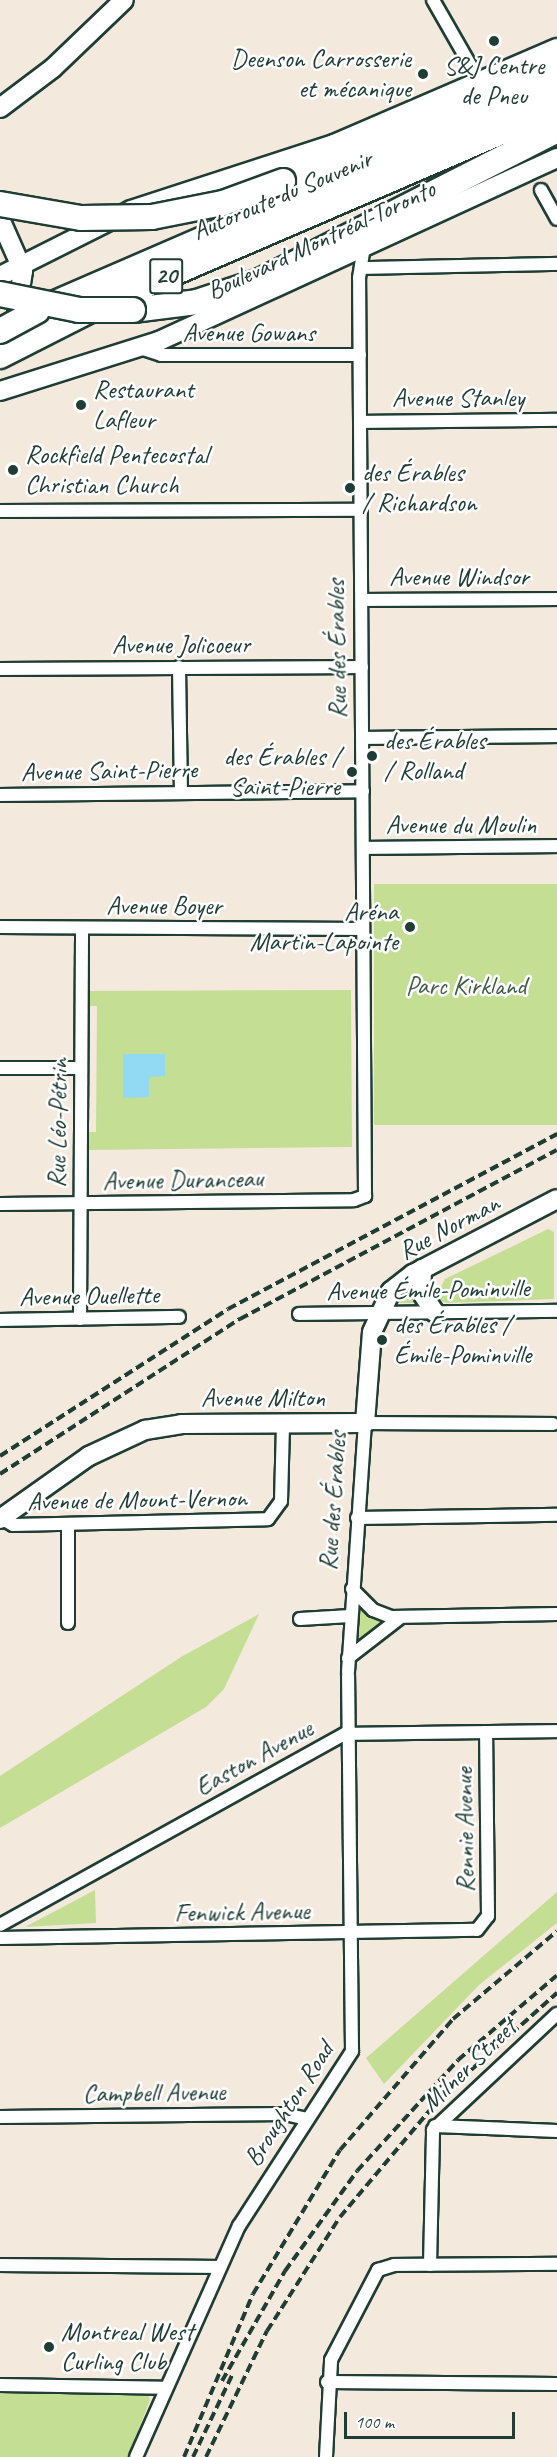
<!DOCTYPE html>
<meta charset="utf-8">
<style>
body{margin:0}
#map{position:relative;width:557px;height:2457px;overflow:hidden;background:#f4e9dd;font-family:Caveat,sans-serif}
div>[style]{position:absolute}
.green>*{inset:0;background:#c4de94;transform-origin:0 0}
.water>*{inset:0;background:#92daf3}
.roads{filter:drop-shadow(2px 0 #1f3d34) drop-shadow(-2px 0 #1f3d34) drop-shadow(0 2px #1f3d34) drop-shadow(0 -2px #1f3d34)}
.street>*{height:12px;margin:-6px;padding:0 6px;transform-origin:6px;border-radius:6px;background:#fff}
.secondary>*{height:18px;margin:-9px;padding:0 9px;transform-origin:9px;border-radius:9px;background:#fff}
.highway>*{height:24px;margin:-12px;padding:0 12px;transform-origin:12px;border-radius:12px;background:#fff}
.rail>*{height:4px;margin-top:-2px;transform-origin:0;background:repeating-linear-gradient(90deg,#1f3d34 0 9px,transparent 0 13.5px)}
.bridges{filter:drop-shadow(2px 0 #1f3d34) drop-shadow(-2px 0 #1f3d34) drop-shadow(0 2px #1f3d34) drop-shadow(0 -2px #1f3d34)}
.highway-bridge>*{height:24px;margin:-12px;padding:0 12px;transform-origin:12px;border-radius:12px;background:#fff}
.dots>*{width:16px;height:16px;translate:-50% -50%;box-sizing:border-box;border:3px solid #fff;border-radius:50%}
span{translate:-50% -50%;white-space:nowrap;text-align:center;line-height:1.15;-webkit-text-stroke:5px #fff;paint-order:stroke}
.shield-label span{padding:2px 4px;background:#fff;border:2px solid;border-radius:4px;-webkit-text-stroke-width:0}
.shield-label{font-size:24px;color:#1f3d34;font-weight:700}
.poi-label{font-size:26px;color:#1f3d34}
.right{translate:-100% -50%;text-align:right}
.left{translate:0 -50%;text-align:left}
.street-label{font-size:26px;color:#1f3d34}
.park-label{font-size:26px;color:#405d47}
.scale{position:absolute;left:344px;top:2412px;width:171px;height:27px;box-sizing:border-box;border:3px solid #1f3d34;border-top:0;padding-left:8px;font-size:18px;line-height:21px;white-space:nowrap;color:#1f3d34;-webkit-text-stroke:4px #fff;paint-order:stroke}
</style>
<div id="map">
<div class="green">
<div style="left:557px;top:884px;width:241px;height:183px;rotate:90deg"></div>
<div style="clip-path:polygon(351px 990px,352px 1147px,88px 1150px,88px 1132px,96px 1132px,97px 1006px,90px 1006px,90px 991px)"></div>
<div style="clip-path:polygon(548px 1229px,554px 1232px,554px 1299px,446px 1303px,435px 1298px,445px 1279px)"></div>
<div style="clip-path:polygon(409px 1286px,415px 1303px,392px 1303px)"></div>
<div style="clip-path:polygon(362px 1609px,383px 1624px,354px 1645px,359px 1612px)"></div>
<div style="clip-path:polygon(259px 1614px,224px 1689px,206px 1707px,0 1828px,0 1776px,181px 1657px)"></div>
<div style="clip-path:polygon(95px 1890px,96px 1923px,25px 1927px)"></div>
<div style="clip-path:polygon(557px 1892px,557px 1923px,479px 1985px,384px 2084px,366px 2058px)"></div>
<div style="clip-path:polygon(0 2391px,147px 2391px,150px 2400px,128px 2457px,0 2457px)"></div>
</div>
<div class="water">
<div style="clip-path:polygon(123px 1054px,165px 1054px,165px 1076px,149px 1077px,149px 1097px,123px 1098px)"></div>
</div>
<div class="roads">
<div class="street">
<div style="left:433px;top:0;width:95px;rotate:60.2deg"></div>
<div style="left:541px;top:190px;width:33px;rotate:61deg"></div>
<div style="left:364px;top:268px;width:193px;rotate:-1.2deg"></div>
<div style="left:140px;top:348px;width:22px;rotate:18deg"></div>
<div style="left:161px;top:355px;width:199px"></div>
<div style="left:360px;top:422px;width:197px;rotate:-0.6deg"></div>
<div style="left:0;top:511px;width:361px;rotate:-0.2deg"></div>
<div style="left:362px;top:600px;width:195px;rotate:-0.3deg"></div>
<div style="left:179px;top:667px;width:125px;rotate:89.1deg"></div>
<div style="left:0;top:669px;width:362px;rotate:-0.3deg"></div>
<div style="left:364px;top:738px;width:193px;rotate:-0.6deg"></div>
<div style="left:0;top:795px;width:363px;rotate:-0.6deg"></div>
<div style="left:364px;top:848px;width:193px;rotate:-0.6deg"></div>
<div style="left:0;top:927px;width:363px;rotate:0.3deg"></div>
<div style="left:0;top:1068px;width:81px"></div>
<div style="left:0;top:1204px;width:354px;rotate:-0.6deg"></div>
<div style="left:354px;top:1200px;width:12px;rotate:-20deg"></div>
<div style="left:365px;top:1196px;width:918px;rotate:-90.37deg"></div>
<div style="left:359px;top:278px;width:30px;rotate:-81deg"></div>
<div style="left:299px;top:1314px;width:258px;rotate:-0.7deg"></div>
<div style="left:80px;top:1319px;width:391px;rotate:-89.7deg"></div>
<div style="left:0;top:1320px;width:179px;rotate:-1deg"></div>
<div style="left:1px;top:1518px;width:14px;rotate:30deg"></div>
<div style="left:13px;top:1525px;width:255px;rotate:-1.3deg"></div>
<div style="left:268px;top:1519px;width:22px;rotate:-54deg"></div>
<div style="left:281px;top:1501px;width:77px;rotate:-88.5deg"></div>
<div style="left:357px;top:1518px;width:200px;rotate:-0.9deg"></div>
<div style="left:68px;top:1524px;width:99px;rotate:90deg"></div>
<div style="left:352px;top:1589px;width:30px;rotate:45deg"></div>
<div style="left:373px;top:1610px;width:19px;rotate:21deg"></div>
<div style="left:391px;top:1617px;width:166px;rotate:-1deg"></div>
<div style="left:300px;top:1619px;width:50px;rotate:-3.4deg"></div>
<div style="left:348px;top:1658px;width:67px;rotate:-37.7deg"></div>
<div style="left:348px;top:1672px;width:250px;rotate:-86.1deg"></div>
<div style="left:365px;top:1423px;width:188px;rotate:0.3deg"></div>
<div style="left:0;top:1925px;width:394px;rotate:-29deg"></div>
<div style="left:345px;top:1734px;width:212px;rotate:-0.8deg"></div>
<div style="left:0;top:1938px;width:477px;rotate:-1deg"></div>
<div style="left:477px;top:1930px;width:18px;rotate:-52deg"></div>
<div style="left:488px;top:1916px;width:184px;rotate:-90.6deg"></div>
<div style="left:0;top:2117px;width:285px;rotate:-0.6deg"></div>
<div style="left:285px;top:2114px;width:23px;rotate:13deg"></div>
<div style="left:435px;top:2126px;width:122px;rotate:2.3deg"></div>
<div style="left:0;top:2265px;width:218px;rotate:0.5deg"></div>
<div style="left:430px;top:2265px;width:135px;rotate:-88.7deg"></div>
<div style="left:433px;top:2130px;width:170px;rotate:-43.1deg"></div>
<div style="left:327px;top:2382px;width:230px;rotate:0.5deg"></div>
<div style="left:0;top:2385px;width:164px;rotate:1deg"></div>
<div style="left:136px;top:2457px;width:253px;rotate:-66deg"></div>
<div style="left:239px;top:2226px;width:208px;rotate:-57.1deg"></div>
<div style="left:352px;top:2051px;width:375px;rotate:-90.6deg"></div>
<div style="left:326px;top:2457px;width:97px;rotate:-87deg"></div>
<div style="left:331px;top:2360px;width:102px;rotate:-62.4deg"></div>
<div style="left:378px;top:2270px;width:17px;rotate:-17deg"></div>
<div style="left:394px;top:2265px;width:163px;rotate:-0.4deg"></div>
</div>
<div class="secondary">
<div style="left:0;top:108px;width:66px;rotate:-37deg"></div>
<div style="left:53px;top:68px;width:98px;rotate:-43.8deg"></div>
<div style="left:0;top:219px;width:57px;rotate:66.1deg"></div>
<div style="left:23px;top:271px;width:39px;rotate:99deg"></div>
<div style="left:0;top:276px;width:147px;rotate:-26.7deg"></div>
<div style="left:131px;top:210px;width:213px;rotate:-18deg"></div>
<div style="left:334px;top:144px;width:243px;rotate:-23.3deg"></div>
<div style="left:0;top:391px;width:167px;rotate:-17.5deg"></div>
<div style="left:159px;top:341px;width:438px;rotate:-24.7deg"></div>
<div style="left:422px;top:1269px;width:23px;rotate:92deg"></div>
<div style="left:421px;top:1292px;width:25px;rotate:56deg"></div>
<div style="left:0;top:1519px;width:109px;rotate:-35.3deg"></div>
<div style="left:89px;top:1456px;width:62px;rotate:-24.9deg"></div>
<div style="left:145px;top:1430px;width:36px;rotate:-9deg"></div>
<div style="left:181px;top:1424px;width:184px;rotate:-0.3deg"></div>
<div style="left:365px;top:1423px;width:91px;rotate:-85.6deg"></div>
<div style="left:372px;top:1332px;width:45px;rotate:-65.1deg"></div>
<div style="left:391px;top:1291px;width:28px;rotate:-38deg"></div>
<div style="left:413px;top:1274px;width:162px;rotate:-27.5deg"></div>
</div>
<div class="highway">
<div style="left:283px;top:181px;width:298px;rotate:-23.3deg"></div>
<div style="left:39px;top:310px;width:564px;rotate:-23.39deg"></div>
<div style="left:133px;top:310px;width:64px;rotate:-7.1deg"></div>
<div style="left:197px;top:302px;width:66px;rotate:-18.4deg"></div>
<div style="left:260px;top:281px;width:333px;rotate:-26.9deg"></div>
<div style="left:0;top:356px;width:117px;rotate:-27deg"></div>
<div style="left:104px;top:303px;width:493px;rotate:-23.3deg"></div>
</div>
</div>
<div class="rail">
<div style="left:0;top:1456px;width:271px;rotate:-32.8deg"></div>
<div style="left:228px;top:1309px;width:373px;rotate:-28deg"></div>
<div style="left:0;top:1474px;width:286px;rotate:-32.9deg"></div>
<div style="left:240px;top:1319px;width:359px;rotate:-28.1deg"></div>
<div style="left:222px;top:2381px;width:127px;rotate:-60.2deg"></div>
<div style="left:285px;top:2271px;width:123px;rotate:-54.2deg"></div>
<div style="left:357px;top:2171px;width:150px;rotate:-47.7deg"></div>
<div style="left:458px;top:2060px;width:130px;rotate:-40.6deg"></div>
<div style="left:184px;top:2457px;width:177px;rotate:-67.1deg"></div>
<div style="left:253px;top:2294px;width:168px;rotate:-58.9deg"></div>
<div style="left:340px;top:2150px;width:173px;rotate:-49.2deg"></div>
<div style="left:453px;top:2019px;width:136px;rotate:-40.2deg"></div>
<div style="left:193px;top:2457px;width:93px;rotate:-64.5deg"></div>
<div style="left:206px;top:2457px;width:140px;rotate:-64.2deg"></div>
<div style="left:267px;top:2331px;width:135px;rotate:-57.4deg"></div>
<div style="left:340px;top:2217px;width:157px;rotate:-49.9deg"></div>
<div style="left:441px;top:2097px;width:156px;rotate:-41.9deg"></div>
</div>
<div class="bridges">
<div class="highway-bridge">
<div style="left:0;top:204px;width:82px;rotate:9.8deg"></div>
<div style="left:81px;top:218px;width:71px;rotate:-0.8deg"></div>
<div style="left:152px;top:217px;width:72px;rotate:-11.2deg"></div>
<div style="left:223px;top:203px;width:64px;rotate:-20.1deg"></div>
<div style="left:0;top:294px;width:81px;rotate:11.4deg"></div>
<div style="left:79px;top:310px;width:54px"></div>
<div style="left:0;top:331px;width:42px;rotate:-28.4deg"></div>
</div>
</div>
<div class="dots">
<div style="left:494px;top:41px;background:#1f3d34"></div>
<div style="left:423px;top:74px;background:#1f3d34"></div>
<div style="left:81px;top:405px;background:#1f3d34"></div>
<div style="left:13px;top:470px;background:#1f3d34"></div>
<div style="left:350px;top:488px;background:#1f3d34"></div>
<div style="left:372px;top:756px;background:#1f3d34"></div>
<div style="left:352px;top:772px;background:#1f3d34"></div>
<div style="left:410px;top:927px;background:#1f3d34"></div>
<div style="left:382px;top:1340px;background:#1f3d34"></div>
<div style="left:49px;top:2347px;background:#1f3d34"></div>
</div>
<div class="shield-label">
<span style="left:166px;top:276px">20</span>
</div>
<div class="poi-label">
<span class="right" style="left:411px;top:74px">Deenson Carrosserie<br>et mécanique</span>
<span style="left:494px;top:81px">S&amp;J Centre<br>de Pneu</span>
<span class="left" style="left:93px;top:405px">Restaurant<br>Lafleur</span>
<span class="left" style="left:25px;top:470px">Rockfield Pentecostal<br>Christian Church</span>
<span class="left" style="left:362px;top:488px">des Érables<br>/ Richardson</span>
<span class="left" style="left:384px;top:756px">des Érables<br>/ Rolland</span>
<span class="right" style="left:340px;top:772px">des Érables /<br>Saint-Pierre</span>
<span class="right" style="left:398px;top:927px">Aréna<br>Martin-Lapointe</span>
<span class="left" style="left:394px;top:1340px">des Érables /<br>Émile-Pominville</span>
<span class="left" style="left:61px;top:2347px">Montreal West<br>Curling Club</span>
</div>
<div class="street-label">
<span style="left:282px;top:195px;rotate:-23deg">Autoroute du Souvenir</span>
<span style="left:321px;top:240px;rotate:-25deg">Boulevard Montréal-Toronto</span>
<span style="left:249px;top:333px">Avenue Gowans</span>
<span style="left:458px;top:398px">Avenue Stanley</span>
<span style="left:459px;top:577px">Avenue Windsor</span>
<span style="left:181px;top:645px">Avenue Jolicoeur</span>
<span style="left:337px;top:649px;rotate:-91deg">Rue des Érables</span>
<span style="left:109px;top:771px;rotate:-1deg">Avenue Saint-Pierre</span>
<span style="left:461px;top:825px">Avenue du Moulin</span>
<span style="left:164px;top:906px">Avenue Boyer</span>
<span style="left:58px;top:1123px;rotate:-89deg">Rue Léo-Pétrin</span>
<span style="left:183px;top:1180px;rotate:-1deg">Avenue Duranceau</span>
<span style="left:449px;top:1227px;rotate:-28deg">Rue Norman</span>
<span style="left:428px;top:1290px;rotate:-1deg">Avenue Émile-Pominville</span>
<span style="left:89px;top:1296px;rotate:-1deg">Avenue Ouellette</span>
<span style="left:263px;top:1398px">Avenue Milton</span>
<span style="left:137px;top:1500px;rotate:-1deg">Avenue de Mount-Vernon</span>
<span style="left:333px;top:1501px;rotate:-86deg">Rue des Érables</span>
<span style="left:254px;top:1758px;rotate:-29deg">Easton Avenue</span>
<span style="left:465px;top:1830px;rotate:-91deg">Rennie Avenue</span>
<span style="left:242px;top:1912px;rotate:-1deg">Fenwick Avenue</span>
<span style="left:469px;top:2065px;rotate:-44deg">Milner Street</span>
<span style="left:154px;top:2093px;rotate:-1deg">Campbell Avenue</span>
<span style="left:289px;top:2104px;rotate:-57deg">Broughton Road</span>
</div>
<div class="park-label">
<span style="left:466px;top:986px">Parc Kirkland</span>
</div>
<div class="scale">100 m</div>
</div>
